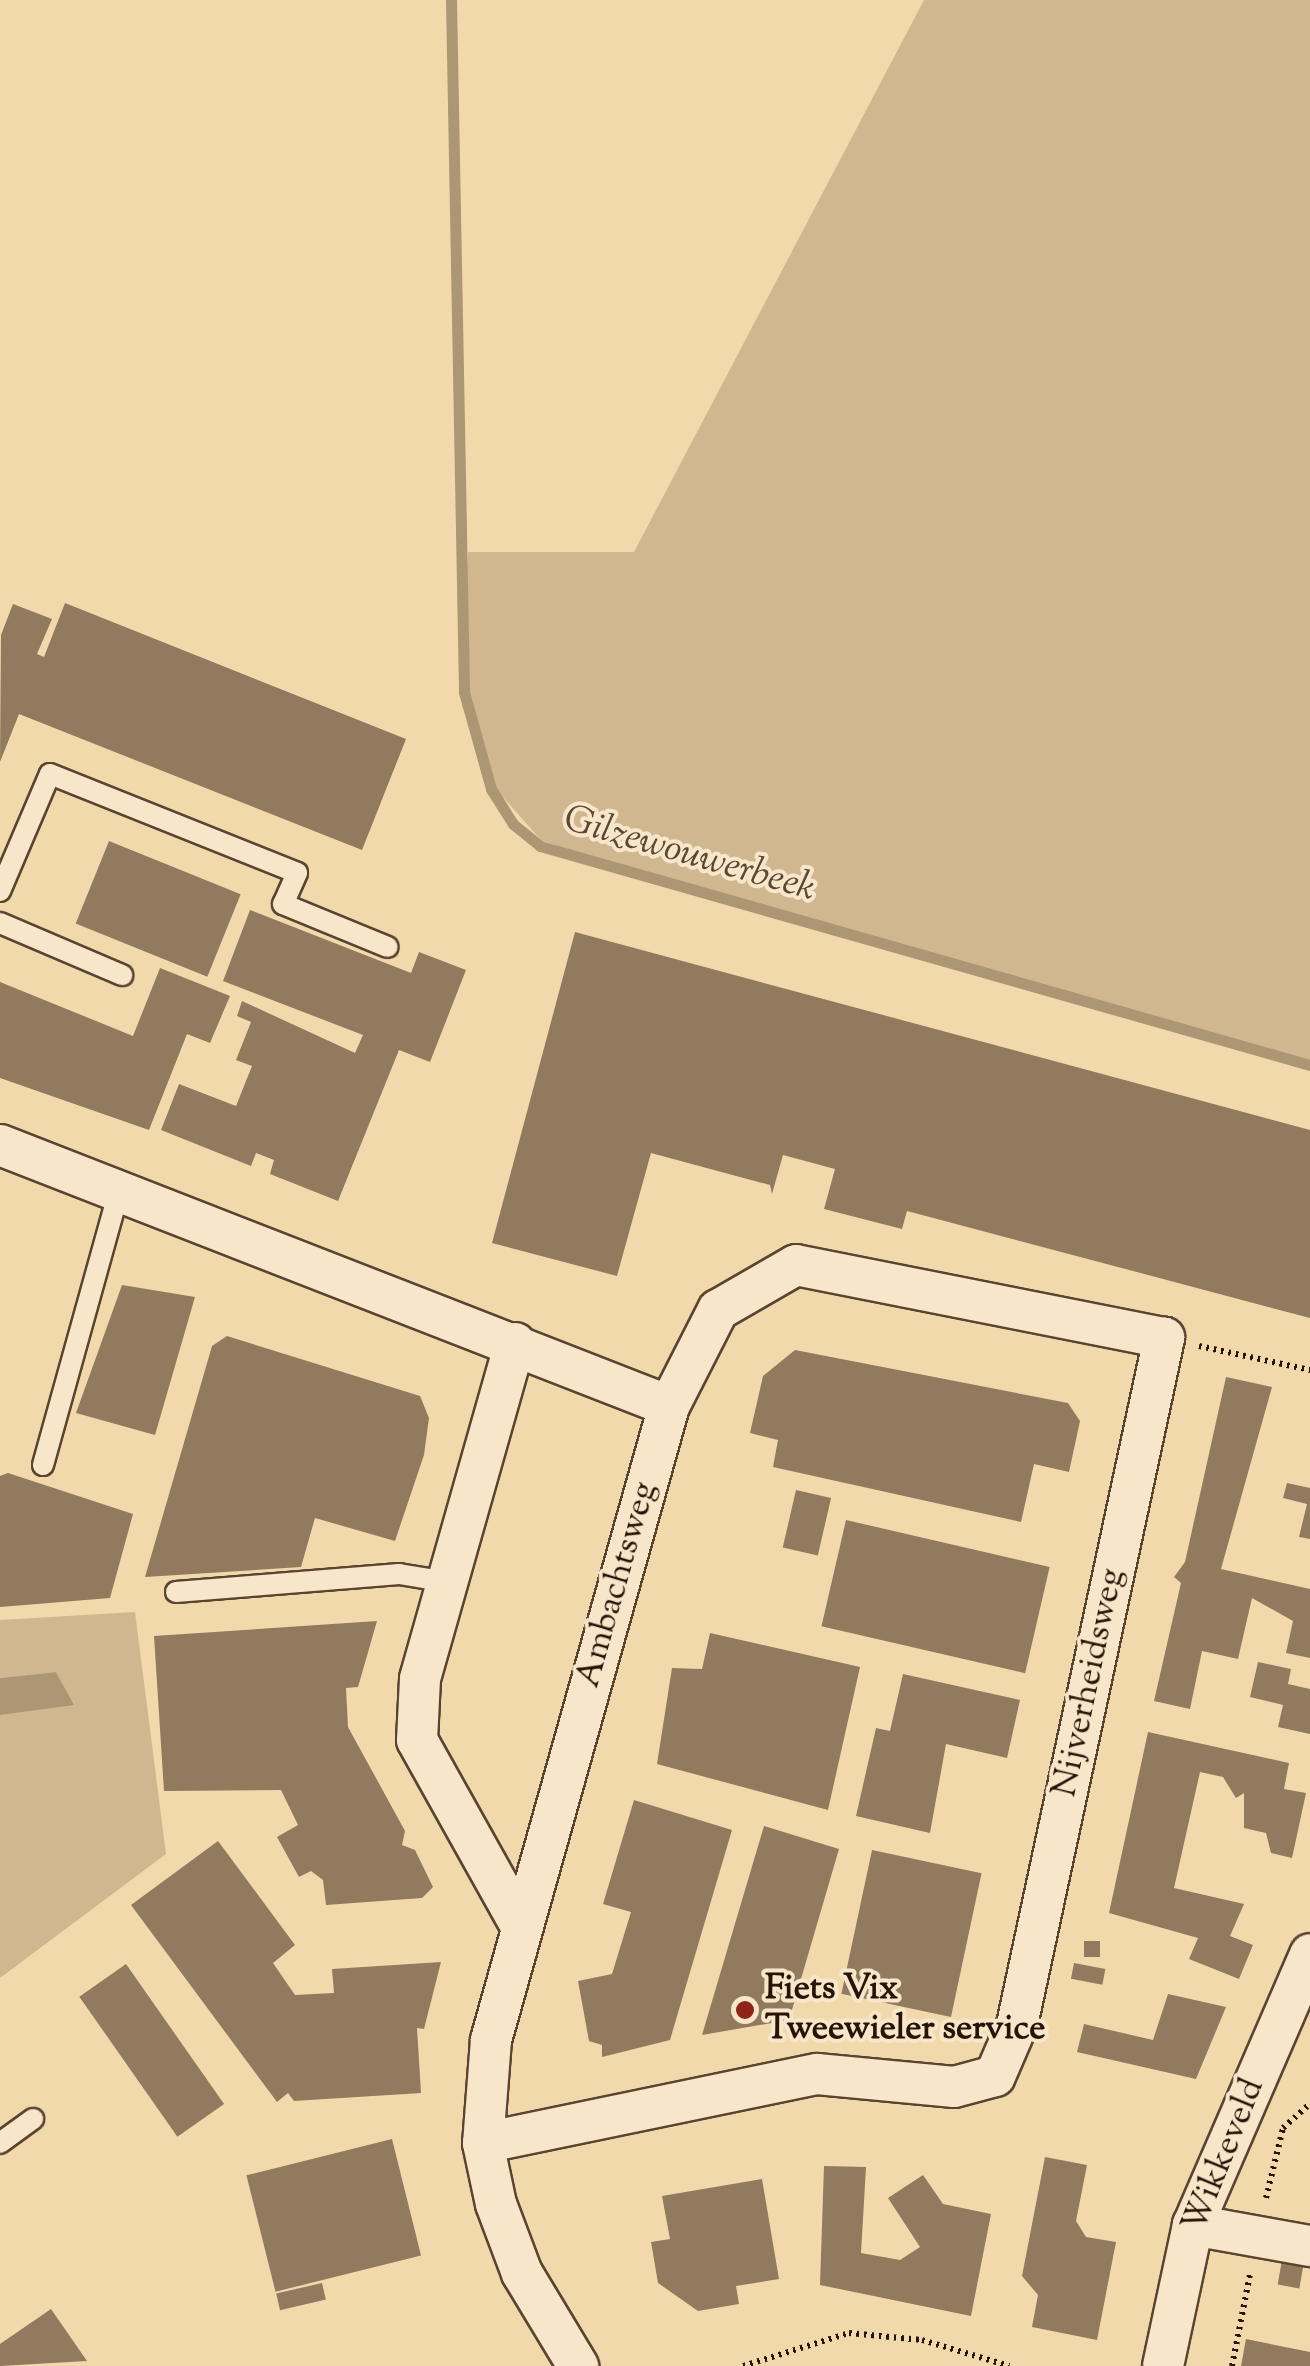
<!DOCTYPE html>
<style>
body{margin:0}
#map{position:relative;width:1310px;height:2366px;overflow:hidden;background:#f2d9ac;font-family:"Sorts Mill Goudy",serif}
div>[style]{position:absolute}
.green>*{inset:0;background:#d0b790}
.water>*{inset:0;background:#ad9674}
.stream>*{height:11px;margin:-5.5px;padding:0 5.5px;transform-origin:5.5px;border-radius:5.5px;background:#ad9674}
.building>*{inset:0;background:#917a5d;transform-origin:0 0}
.path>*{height:6px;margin-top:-3px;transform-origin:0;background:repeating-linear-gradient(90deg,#281307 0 2.5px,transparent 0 7.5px)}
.roads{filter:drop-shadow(2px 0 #5a4430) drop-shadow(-2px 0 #5a4430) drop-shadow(0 2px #5a4430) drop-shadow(0 -2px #5a4430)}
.service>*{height:20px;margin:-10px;padding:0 10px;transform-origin:10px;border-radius:10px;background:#f7e6c9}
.minor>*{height:40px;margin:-20px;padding:0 20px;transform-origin:20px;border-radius:20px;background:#f7e6c9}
.dots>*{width:28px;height:28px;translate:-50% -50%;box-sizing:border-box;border:5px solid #f7e6c9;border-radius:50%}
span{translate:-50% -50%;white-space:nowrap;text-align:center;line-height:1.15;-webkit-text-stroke:8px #f7e6c9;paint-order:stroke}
.street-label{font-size:35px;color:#281307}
.poi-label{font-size:35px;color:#281307;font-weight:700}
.left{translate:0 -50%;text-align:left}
.water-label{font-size:38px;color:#5d4733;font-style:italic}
</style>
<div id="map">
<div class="green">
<div style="clip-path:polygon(924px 0,1310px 0,1310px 1060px,626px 872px,541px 840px,494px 787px,462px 706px,468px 552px,634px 552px)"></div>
<div style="clip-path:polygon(135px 1612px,166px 1854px,0 1978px,0 1715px,73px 1704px,56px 1672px,0 1678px,0 1620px)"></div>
</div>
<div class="water">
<div style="clip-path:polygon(56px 1672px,74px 1705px,0 1715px,0 1678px)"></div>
</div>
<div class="stream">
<div style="left:451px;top:0;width:692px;rotate:88.92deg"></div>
<div style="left:464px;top:692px;width:101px;rotate:74.4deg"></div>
<div style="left:491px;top:789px;width:41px;rotate:57.8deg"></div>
<div style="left:513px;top:824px;width:35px;rotate:39deg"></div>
<div style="left:540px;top:846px;width:801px;rotate:15.88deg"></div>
</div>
<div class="building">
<div style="clip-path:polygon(65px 603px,406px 739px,362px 850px,19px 714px,0 762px,1px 635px,13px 604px,52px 619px,37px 654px,44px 657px)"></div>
<div style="left:109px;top:841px;width:142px;height:89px;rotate:22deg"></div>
<div style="clip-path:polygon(250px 910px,411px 973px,419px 952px,466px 970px,430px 1062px,399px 1050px,338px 1201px,270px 1174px,274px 1160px,256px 1153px,251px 1166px,161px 1130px,179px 1084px,236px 1106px,252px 1066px,236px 1060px,251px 1022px,237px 1016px,242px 1001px,355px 1053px,363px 1035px,223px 981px)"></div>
<div style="clip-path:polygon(575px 932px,1310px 1130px,1310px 1318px,907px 1211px,902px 1229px,824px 1209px,835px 1169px,783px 1155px,772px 1194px,770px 1185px,651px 1153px,617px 1276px,492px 1243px)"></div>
<div style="clip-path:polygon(160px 968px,230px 996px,210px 1043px,187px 1034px,149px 1130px,0 1078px,0 982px,133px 1036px)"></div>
<div style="clip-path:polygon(122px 1285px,195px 1297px,155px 1435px,76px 1413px)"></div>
<div style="clip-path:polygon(227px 1336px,420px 1396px,429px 1418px,424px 1455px,395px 1541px,315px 1518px,301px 1567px,145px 1577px,212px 1346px)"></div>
<div style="clip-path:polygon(795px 1350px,1068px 1403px,1080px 1421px,1069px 1472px,1034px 1464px,1021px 1522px,773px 1467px,778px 1440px,750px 1433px,763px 1376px)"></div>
<div style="clip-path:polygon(1226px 1377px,1272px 1387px,1221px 1569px,1310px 1589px,1310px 1658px,1286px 1653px,1293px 1621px,1252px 1598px,1238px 1659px,1202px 1651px,1190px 1709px,1154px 1701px,1181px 1583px,1174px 1577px,1185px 1562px)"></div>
<div style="clip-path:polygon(8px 1473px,133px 1514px,110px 1598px,0 1607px,0 1476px)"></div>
<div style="clip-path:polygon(1287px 1483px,1310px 1488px,1310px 1539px,1299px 1537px,1307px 1504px,1283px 1498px)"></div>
<div style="left:796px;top:1490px;width:36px;height:59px;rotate:13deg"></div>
<div style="left:846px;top:1520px;width:209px;height:109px;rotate:13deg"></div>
<div style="clip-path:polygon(377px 1621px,358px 1687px,346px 1688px,348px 1727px,405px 1831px,402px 1845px,415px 1850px,433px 1887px,422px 1898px,326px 1905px,323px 1880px,311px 1871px,299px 1877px,277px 1837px,298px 1825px,281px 1790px,164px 1791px,154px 1636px)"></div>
<div style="clip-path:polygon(710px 1633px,860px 1667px,828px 1810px,657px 1764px,672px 1668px,702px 1669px)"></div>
<div style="clip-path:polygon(1258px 1662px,1291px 1669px,1288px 1684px,1310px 1689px,1310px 1734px,1278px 1727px,1283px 1705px,1250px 1697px)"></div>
<div style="clip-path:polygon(903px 1674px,1020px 1700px,1007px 1758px,946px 1744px,930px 1833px,856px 1816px,876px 1728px,890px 1731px)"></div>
<div style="clip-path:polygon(1148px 1732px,1289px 1763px,1284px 1789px,1306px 1793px,1292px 1858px,1271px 1853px,1266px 1833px,1244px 1828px,1244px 1793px,1236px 1798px,1223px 1777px,1200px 1772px,1174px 1888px,1244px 1904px,1230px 1936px,1253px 1945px,1239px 1979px,1189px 1959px,1198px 1938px,1109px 1913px)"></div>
<div style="clip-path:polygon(634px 1800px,732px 1830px,670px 2040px,602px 2057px,602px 2045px,589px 2041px,578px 1981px,612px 1974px,631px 1912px,603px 1904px)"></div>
<div style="clip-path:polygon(764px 1826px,839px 1849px,789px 2020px,702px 2035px)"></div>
<div style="clip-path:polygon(218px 1841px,295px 1945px,273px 1963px,295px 1995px,334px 1993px,332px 1969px,441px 1962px,424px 2029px,417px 2028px,421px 2093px,294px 2101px,288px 2093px,277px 2102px,131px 1905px)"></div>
<div style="left:872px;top:1850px;width:112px;height:147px;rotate:12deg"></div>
<div style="left:1084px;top:1941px;width:16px;height:16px"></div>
<div style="left:1074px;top:1963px;width:32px;height:16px;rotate:11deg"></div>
<div style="left:126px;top:1964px;width:171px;height:57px;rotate:55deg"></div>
<div style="clip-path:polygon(1168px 1994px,1226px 2007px,1196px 2079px,1077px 2052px,1084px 2024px,1153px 2040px)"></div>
<div style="left:392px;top:2139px;width:120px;height:150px;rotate:76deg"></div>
<div style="clip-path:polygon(1045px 2157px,1087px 2165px,1076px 2221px,1086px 2237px,1116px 2242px,1097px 2340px,1032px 2327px,1038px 2295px,1022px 2276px)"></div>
<div style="clip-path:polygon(824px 2166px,866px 2167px,861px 2253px,900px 2260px,920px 2247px,888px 2198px,923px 2175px,943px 2204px,991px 2214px,971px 2316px,820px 2285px)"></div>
<div style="clip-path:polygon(762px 2179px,779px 2279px,736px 2286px,739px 2304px,698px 2311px,658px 2283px,651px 2242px,670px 2239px,662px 2196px)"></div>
<div style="left:1282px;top:2260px;width:22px;height:25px;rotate:10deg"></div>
<div style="left:322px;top:2283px;width:17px;height:47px;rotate:77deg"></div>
<div style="clip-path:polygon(51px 2309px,87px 2361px,0 2366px,0 2344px)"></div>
<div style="clip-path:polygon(1246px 2339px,1310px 2352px,1310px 2366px,1241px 2366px)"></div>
</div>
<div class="path">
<div style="left:1199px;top:1346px;width:114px;rotate:12.2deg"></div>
<div style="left:1266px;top:2198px;width:72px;rotate:-76.3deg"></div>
<div style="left:1283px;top:2128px;width:36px;rotate:-42deg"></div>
<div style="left:743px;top:2366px;width:111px;rotate:-17.3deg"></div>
<div style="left:849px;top:2333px;width:73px;rotate:5.5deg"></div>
<div style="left:922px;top:2340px;width:91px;rotate:16.6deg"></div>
<div style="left:1232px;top:2366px;width:94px;rotate:-78.9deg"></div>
</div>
<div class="roads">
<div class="service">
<div style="left:0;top:891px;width:127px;rotate:-66.9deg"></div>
<div style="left:50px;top:774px;width:266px;rotate:21.8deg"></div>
<div style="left:297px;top:873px;width:34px;rotate:114deg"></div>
<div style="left:283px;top:904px;width:113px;rotate:22.3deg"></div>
<div style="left:0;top:923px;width:133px;rotate:23.1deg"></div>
<div style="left:43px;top:1465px;width:284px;rotate:-74.5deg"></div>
<div style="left:176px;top:1592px;width:224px;rotate:-4.6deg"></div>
<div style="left:399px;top:1574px;width:50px;rotate:9.3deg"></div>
<div style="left:0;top:2143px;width:41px;rotate:-36deg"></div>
</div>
<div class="minor">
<div style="left:0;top:1145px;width:718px;rotate:21.31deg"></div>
<div style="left:669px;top:1406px;width:659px;rotate:105.68deg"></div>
<div style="left:491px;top:2040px;width:103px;rotate:94.4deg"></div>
<div style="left:483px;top:2143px;width:62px;rotate:78deg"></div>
<div style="left:496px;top:2204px;width:74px;rotate:69.4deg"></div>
<div style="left:522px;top:2273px;width:109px;rotate:58.9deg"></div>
<div style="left:515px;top:1343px;width:349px;rotate:105.8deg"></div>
<div style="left:420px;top:1679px;width:61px;rotate:92.8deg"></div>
<div style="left:417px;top:1740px;width:211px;rotate:60.8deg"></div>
<div style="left:483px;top:2143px;width:341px;rotate:-11.7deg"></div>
<div style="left:817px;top:2074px;width:138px;rotate:5.4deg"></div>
<div style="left:954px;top:2087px;width:42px;rotate:-15deg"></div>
<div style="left:995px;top:2076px;width:56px;rotate:-66.7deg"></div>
<div style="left:1017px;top:2025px;width:703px;rotate:-77.92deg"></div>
<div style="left:1164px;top:1338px;width:375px;rotate:-168.8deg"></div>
<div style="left:796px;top:1265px;width:90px;rotate:150deg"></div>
<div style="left:718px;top:1310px;width:108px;rotate:117deg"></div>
<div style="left:1193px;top:2225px;width:119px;rotate:10.2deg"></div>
<div style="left:1163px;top:2366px;width:144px;rotate:-78deg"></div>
<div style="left:1193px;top:2225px;width:295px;rotate:-66.6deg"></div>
</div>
</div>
<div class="dots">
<div style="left:745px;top:2010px;background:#8f2418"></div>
</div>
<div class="street-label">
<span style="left:618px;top:1585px;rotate:-74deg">Ambachtsweg</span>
<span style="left:1090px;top:1683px;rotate:-78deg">Nijverheidsweg</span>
<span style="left:1225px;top:2156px;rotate:-68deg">Wikkeveld</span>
</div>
<div class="poi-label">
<span class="left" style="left:765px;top:2010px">Fiets Vix<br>Tweewieler service</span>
</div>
<div class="water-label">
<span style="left:689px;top:856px;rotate:16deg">Gilzewouwerbeek</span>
</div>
</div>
